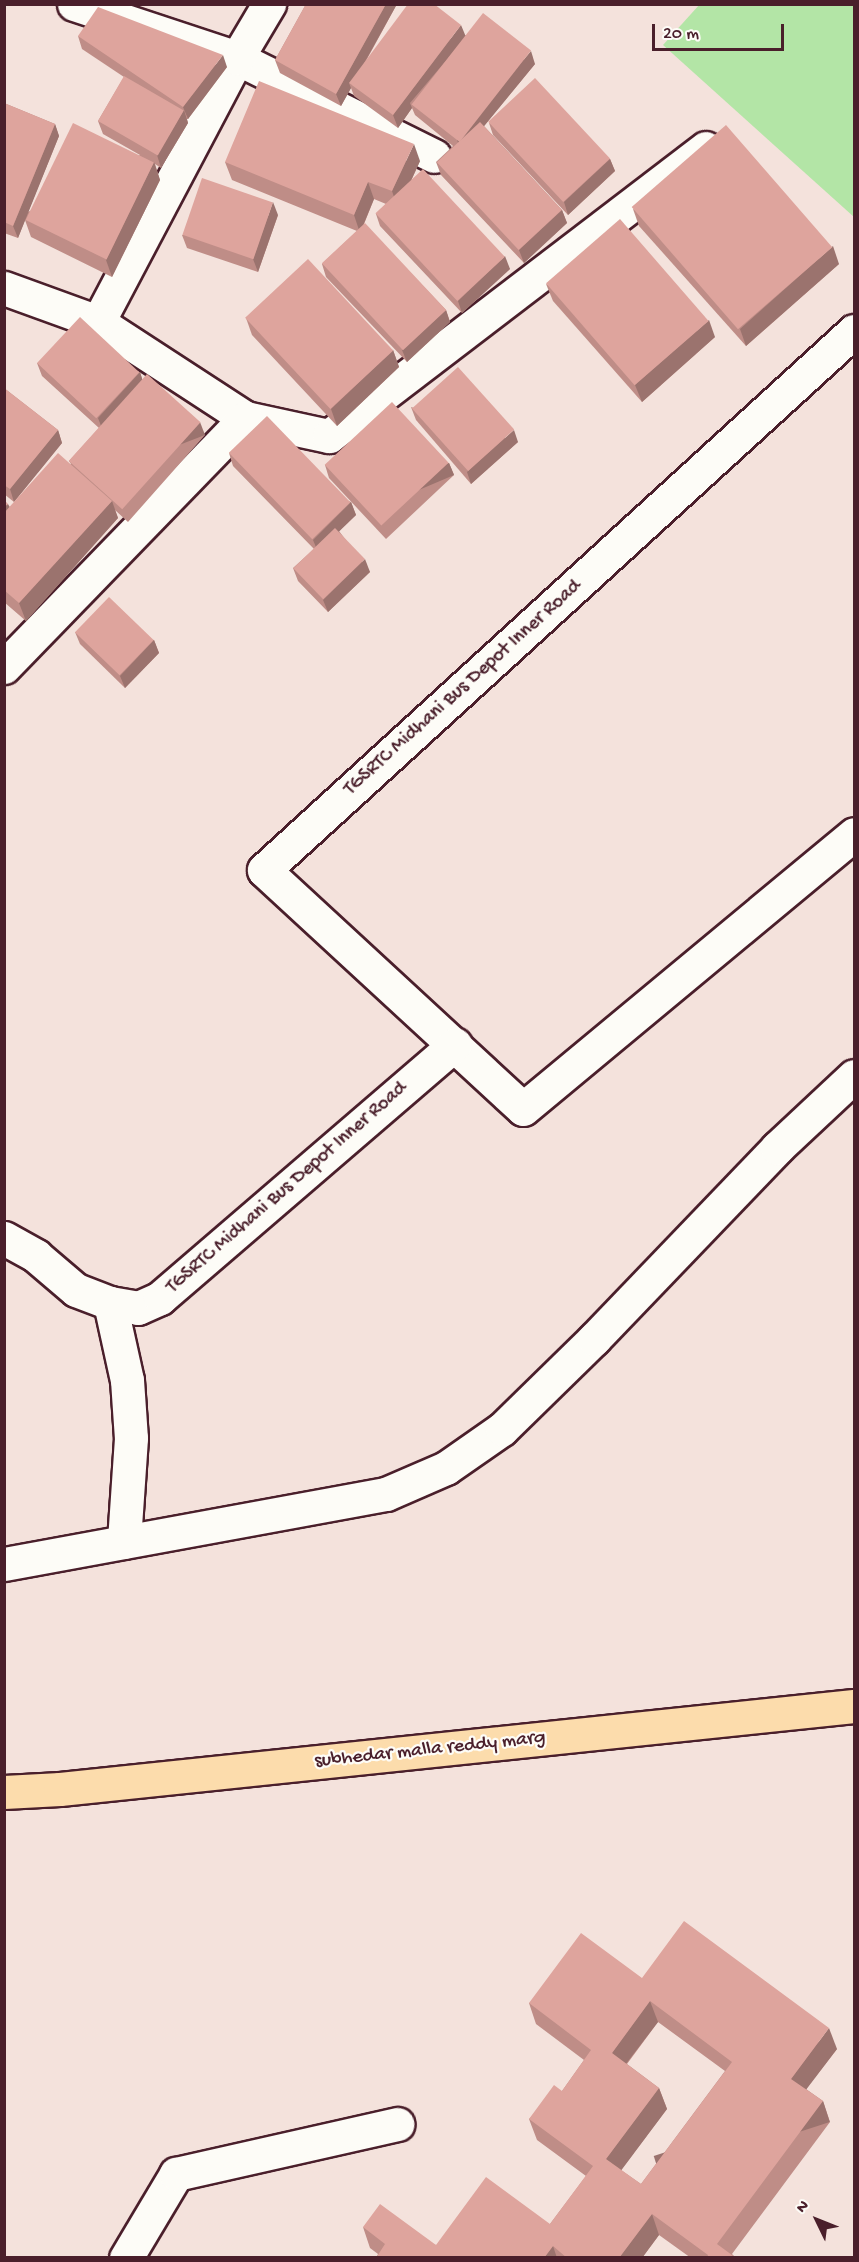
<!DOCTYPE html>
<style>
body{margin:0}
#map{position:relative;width:859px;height:2262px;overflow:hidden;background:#f4e2dc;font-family:"Gochi Hand",sans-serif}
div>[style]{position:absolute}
.green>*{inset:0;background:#b3e5a6}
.roads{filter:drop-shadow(2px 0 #4a1f2b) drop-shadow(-2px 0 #4a1f2b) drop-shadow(0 2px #4a1f2b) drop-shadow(0 -2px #4a1f2b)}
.minor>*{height:33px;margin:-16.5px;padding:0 16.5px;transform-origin:16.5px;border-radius:16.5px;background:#fdfcf7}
.major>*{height:33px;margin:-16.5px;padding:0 16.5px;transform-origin:16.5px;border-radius:16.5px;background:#fcdcac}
.wall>*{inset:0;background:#bf8d87}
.shaded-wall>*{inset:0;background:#9b736e;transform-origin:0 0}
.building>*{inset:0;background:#dea49d;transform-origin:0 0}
span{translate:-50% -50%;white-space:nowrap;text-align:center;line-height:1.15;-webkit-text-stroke:4.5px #fdfcf7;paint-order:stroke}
.street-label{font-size:20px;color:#4a1f2b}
.frame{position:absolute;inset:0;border:6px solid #4a1f2b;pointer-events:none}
.north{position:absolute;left:787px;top:2190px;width:60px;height:60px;-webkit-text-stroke:4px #fdfcf7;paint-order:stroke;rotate:313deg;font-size:16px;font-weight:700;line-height:24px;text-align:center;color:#4a1f2b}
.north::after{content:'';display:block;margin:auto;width:21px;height:27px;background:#4a1f2b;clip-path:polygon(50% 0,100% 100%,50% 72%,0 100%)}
.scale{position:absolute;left:652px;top:24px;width:132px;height:27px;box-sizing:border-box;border:3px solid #4a1f2b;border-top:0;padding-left:8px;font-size:18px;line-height:21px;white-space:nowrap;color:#4a1f2b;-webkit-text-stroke:4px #fdfcf7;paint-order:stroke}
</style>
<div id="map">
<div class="green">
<div style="clip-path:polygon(700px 4px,854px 5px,854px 217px,663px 45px)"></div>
</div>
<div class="roads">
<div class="minor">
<div style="left:74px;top:4px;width:172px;rotate:18.3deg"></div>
<div style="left:237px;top:58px;width:220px;rotate:26.4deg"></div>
<div style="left:4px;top:288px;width:100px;rotate:19.9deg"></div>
<div style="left:98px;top:322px;width:176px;rotate:33.1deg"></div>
<div style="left:245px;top:418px;width:86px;rotate:12.1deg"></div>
<div style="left:329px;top:436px;width:474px;rotate:-37.4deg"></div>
<div style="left:98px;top:322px;width:298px;rotate:-62.2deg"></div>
<div style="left:237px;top:58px;width:63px;rotate:-59.3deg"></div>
<div style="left:854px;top:331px;width:799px;rotate:137.59deg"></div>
<div style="left:264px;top:870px;width:352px;rotate:42.7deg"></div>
<div style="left:523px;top:1109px;width:430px;rotate:-39.7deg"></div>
<div style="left:4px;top:667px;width:347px;rotate:-45.9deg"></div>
<div style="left:4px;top:1238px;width:37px;rotate:29deg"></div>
<div style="left:36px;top:1256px;width:52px;rotate:40.4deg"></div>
<div style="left:76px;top:1290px;width:36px;rotate:21deg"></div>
<div style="left:110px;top:1303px;width:28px;rotate:10deg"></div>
<div style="left:138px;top:1308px;width:24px;rotate:-24deg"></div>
<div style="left:160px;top:1298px;width:389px;rotate:-40.7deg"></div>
<div style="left:110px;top:1303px;width:79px;rotate:77.6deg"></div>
<div style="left:127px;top:1380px;width:58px;rotate:86.1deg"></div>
<div style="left:131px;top:1438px;width:104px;rotate:93.9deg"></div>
<div style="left:4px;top:1564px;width:388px;rotate:-10.4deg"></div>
<div style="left:386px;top:1494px;width:65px;rotate:-23.4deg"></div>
<div style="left:446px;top:1468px;width:68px;rotate:-34.9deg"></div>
<div style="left:502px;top:1429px;width:129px;rotate:-44.4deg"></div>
<div style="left:594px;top:1339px;width:265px;rotate:-46.2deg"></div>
<div style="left:777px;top:1148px;width:105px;rotate:-43.1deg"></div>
<div style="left:126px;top:2258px;width:98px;rotate:-59.2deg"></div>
<div style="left:176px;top:2174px;width:227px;rotate:-12.7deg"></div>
</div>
<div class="major">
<div style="left:4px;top:1792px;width:56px;rotate:-3.1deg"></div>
<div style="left:60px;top:1789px;width:798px;rotate:-5.97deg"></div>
</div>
</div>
<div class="wall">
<div style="clip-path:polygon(306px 4px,397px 4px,366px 61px,465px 35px,535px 64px,484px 126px,562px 210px,567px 223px,524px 263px,441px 175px,436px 162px,453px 146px,415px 115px,412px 108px,398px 128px,354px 96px,351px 88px,341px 106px,280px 73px,275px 60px)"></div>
<div style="clip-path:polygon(78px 36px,227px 67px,188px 119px,187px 119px,188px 123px,161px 168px,155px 164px,160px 180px,112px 277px,31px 237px,25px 220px,18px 238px,4px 233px,4px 103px,55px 124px,59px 136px,28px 212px,140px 155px,103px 134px,98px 121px,124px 77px,82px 49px)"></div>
<div style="clip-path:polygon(489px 123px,610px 159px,615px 171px,568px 215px,493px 135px)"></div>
<div style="clip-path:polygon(420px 161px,411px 181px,510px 269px,462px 313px,380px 226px,376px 214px,386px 204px,374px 199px,364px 224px,446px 310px,450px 322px,407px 362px,326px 277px,322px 264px,357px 231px,232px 180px,225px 162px)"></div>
<div style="clip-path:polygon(633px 209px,839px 264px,746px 346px,639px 226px)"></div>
<div style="clip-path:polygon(278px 215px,258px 272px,187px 248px,182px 235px)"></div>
<div style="clip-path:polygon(546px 284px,715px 337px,642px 402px,553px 301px)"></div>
<div style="clip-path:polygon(246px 318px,393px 350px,399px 367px,337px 426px,252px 335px)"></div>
<div style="clip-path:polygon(37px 363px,140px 372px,142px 379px,205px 435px,128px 522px,115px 510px,118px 518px,26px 621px,4px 602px,4px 500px,10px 507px,71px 464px,69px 461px,99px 428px,42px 376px)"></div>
<div style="clip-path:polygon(4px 388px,58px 430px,62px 443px,14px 502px,4px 494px)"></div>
<div style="clip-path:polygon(411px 407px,518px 442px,471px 484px,416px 420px)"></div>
<div style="clip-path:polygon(229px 453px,351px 502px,356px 515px,339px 531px,370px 572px,328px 612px,298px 581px,293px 568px,314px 549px,233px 466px)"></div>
<div style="clip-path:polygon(449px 463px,454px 475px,386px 539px,329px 478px,325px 465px)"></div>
<div style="clip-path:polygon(75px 632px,154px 640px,159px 653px,125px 688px,80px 644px)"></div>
<div style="clip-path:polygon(evenodd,642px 1978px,837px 2049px,806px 2089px,823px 2101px,830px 2122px,732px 2254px,736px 2258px,691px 2258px,659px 2235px,642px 2258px,376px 2258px,378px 2254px,370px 2248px,363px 2227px,436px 2245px,550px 2224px,586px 2176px,537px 2140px,529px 2119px,562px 2091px,584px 2060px,536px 2024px,529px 2003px,642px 1978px,658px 2022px,725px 2071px,641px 2184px,621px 2170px,667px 2109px,659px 2088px,627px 2064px,658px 2022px)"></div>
</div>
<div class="shaded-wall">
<div style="clip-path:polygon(386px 4px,397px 4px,352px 85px,349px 83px,351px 88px,341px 106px,336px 94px)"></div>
<div style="clip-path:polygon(461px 25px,466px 37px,410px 103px,412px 108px,398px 128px,393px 115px)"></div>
<div style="clip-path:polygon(531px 51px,535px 64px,462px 153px,457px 140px)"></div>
<div style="clip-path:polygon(223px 55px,227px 67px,188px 119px,183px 107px)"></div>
<div style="clip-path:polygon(184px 110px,188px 123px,161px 168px,157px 155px)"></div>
<div style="clip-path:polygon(55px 124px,59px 136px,18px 238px,13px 226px)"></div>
<div style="clip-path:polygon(414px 144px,420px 161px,398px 209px,392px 191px)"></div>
<div style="clip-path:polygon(610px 159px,615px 171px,568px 215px,564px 202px)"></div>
<div style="clip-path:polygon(154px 162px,160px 180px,112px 277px,106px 260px)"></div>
<div style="clip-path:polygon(368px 182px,374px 199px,360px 233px,354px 215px)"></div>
<div style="clip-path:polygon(273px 202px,278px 215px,258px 272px,253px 259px)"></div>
<div style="clip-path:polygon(562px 210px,567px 223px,524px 263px,519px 250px)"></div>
<div style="clip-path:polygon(833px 246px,839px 264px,746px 346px,740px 329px)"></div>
<div style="clip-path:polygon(505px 256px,510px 269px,462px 313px,458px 301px)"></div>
<div style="clip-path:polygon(446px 310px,450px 322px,407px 362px,402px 350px)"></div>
<div style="clip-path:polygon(709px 320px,715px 337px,642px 402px,635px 385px)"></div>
<div style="clip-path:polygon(393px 350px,399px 367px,337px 426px,331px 409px)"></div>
<div style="clip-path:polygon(140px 372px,144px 385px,103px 431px,98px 418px)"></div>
<div style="left:200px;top:422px;width:14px;height:116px;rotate:69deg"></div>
<div style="clip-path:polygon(58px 430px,62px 443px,14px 502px,10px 489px)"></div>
<div style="clip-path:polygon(514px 430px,518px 442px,471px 484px,467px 472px)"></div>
<div style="left:449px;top:463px;width:13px;height:92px;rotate:67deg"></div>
<div style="clip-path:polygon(112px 501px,118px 518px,26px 621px,19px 603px)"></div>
<div style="clip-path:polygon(351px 502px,356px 515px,318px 552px,313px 540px)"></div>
<div style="clip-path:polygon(8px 504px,15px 521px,4px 530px,4px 507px)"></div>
<div style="clip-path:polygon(365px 559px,370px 572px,328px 612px,323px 600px)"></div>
<div style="clip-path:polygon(154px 640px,159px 653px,125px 688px,120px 676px)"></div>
<div style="clip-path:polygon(650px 2001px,658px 2022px,619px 2073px,612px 2053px)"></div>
<div style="clip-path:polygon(829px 2028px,837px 2049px,799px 2099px,791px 2079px)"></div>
<div style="clip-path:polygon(659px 2088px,667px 2109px,614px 2180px,606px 2159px)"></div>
<div style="left:823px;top:2101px;width:22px;height:178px;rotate:72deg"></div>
<div style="clip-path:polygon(652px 2214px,659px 2235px,642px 2258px,619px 2258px)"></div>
<div style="clip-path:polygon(553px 2246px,557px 2258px,544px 2258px)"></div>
</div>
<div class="building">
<div style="clip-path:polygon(306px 4px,386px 4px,336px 94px,275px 60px)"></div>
<div style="clip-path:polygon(408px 4px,434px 4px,461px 25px,393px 115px,349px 83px)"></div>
<div style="clip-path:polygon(98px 7px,223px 55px,183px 107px,78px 36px)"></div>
<div style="left:483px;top:13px;width:61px;height:116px;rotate:38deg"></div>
<div style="left:124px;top:76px;width:69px;height:52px;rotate:30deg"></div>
<div style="left:535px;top:78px;width:110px;height:64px;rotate:47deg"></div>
<div style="clip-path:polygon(259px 81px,414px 144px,392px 191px,368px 182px,354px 215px,225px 162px)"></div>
<div style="clip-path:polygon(4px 103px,55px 124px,13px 226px,4px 222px)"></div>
<div style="left:480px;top:122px;width:120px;height:59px;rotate:47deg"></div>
<div style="left:73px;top:123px;width:90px;height:108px;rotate:26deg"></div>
<div style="left:726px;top:125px;width:162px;height:125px;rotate:49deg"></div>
<div style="left:423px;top:169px;width:120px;height:65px;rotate:47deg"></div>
<div style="left:202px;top:178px;width:75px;height:60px;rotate:19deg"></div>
<div style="left:620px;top:219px;width:135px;height:98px;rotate:49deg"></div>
<div style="left:365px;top:223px;width:119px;height:59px;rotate:47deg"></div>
<div style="left:308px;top:259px;width:125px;height:86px;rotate:47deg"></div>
<div style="left:80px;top:317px;width:81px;height:63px;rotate:43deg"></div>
<div style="left:458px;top:367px;width:84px;height:62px;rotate:48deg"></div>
<div style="left:147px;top:374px;width:72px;height:117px;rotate:42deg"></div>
<div style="clip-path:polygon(4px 388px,58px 430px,10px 489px,4px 485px)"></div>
<div style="left:392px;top:402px;width:83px;height:92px;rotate:47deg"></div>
<div style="left:267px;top:416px;width:120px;height:53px;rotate:46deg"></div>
<div style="clip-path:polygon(58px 453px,112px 501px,19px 603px,4px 590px,4px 513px)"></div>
<div style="clip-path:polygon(4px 500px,8px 504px,4px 507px)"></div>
<div style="left:335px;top:528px;width:43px;height:58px;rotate:46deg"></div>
<div style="left:109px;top:597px;width:62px;height:49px;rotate:44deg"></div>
<div style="clip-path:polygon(evenodd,684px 1921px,829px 2028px,791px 2079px,823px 2101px,717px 2244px,736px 2258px,707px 2258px,708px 2255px,652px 2214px,619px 2258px,567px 2258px,553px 2246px,544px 2258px,376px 2258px,385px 2244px,363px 2227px,380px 2204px,436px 2245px,486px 2177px,550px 2224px,593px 2166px,529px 2119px,554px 2085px,562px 2091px,591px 2050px,529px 2003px,581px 1933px,642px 1978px,684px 1921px,650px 2001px,732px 2062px,641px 2184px,606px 2159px,659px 2088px,612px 2053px,650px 2001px)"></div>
</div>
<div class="street-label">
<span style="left:463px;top:688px;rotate:-42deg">TGSRTC Midhani Bus Depot Inner Road</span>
<span style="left:287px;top:1188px;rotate:-41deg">TGSRTC Midhani Bus Depot Inner Road</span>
<span style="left:430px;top:1750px;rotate:-6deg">subhedar malla reddy marg</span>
</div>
<div class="frame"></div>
<div class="north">N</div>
<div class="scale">20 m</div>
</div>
